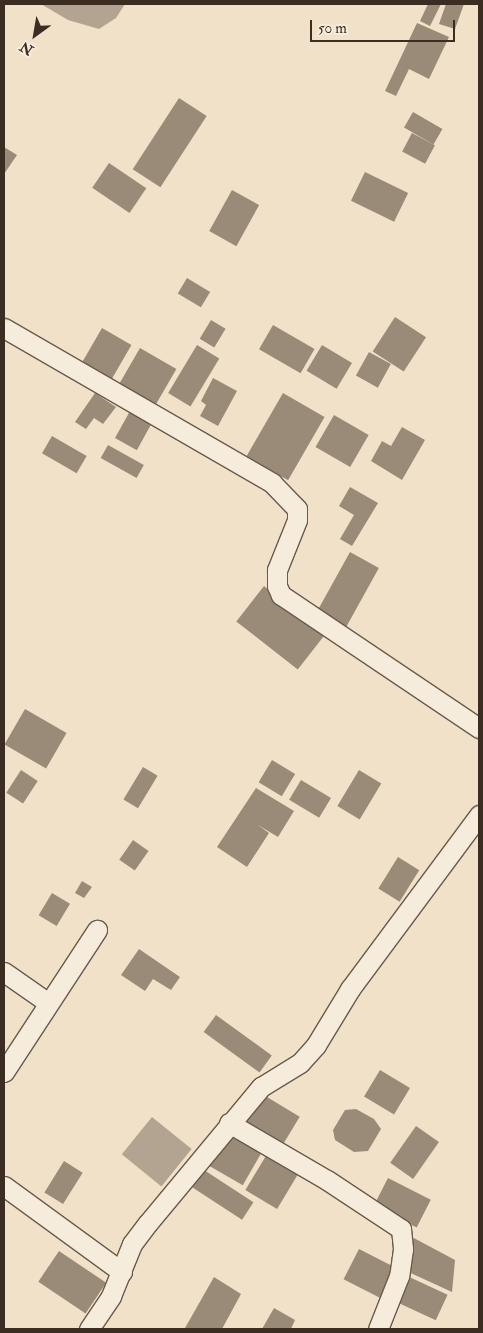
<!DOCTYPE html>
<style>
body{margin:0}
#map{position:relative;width:483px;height:1333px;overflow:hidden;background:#f1e1c9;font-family:"IM FELL Double Pica",serif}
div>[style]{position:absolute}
.water>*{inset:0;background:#b3a491;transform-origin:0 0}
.building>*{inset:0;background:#9a8b79;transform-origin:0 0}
.roads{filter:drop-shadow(1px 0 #695a4c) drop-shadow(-1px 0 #695a4c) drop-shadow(0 1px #695a4c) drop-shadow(0 -1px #695a4c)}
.minor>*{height:19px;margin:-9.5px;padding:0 9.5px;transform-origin:9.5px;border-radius:9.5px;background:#f6ecdc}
span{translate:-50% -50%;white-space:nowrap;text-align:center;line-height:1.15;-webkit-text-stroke:4.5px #f6ecdc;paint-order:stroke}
.frame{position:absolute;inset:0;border:5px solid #3c2d23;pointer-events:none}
.north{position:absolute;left:10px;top:10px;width:50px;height:50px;-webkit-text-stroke:4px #f6ecdc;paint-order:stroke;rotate:212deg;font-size:14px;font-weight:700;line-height:20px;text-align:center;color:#3c2d23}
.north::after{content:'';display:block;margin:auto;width:18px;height:22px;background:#3c2d23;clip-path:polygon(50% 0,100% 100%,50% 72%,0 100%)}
.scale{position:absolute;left:310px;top:20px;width:145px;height:22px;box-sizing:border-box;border:2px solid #3c2d23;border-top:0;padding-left:6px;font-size:15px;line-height:18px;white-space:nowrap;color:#3c2d23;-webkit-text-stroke:4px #f6ecdc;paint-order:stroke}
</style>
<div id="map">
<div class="water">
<div style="clip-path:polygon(41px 4px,125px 4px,116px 18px,99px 29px,68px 20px)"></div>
<div style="left:152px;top:1117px;width:51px;height:48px;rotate:39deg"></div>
</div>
<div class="building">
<div style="clip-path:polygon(428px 4px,441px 4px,430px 26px,420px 21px)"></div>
<div style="clip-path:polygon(446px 4px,464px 4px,455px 29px,439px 24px)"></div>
<div style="clip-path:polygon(417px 23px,449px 37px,429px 79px,409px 69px,396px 96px,385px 91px)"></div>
<div style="left:179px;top:98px;width:33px;height:85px;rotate:33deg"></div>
<div style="left:413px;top:112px;width:34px;height:18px;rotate:30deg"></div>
<div style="left:412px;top:133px;width:26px;height:21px;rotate:28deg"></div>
<div style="clip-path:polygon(4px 147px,17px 155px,4px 174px)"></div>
<div style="left:109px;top:163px;width:45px;height:30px;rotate:34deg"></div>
<div style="left:365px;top:172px;width:48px;height:32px;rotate:26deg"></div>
<div style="left:232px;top:190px;width:31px;height:47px;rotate:29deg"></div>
<div style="left:187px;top:278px;width:27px;height:18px;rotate:31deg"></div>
<div style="left:395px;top:317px;width:37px;height:41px;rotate:33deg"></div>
<div style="left:211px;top:320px;width:17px;height:22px;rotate:31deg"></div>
<div style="left:273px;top:325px;width:48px;height:28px;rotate:30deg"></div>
<div style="left:102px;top:328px;width:34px;height:42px;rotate:30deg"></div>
<div style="left:197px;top:345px;width:26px;height:56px;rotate:31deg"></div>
<div style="left:322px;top:345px;width:35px;height:30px;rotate:31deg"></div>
<div style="left:140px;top:348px;width:42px;height:46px;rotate:30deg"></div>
<div style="left:369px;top:352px;width:25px;height:27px;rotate:29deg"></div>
<div style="clip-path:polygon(213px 378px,237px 391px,218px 426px,200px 416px,206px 405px,201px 401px)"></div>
<div style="clip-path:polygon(95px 393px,116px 407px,103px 424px,94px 418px,86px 429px,75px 422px)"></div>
<div style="left:283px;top:393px;width:48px;height:73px;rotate:30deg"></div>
<div style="left:130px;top:411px;width:25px;height:31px;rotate:29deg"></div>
<div style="left:334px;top:415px;width:40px;height:37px;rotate:30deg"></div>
<div style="clip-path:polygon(402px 427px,425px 440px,402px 480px,371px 461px,382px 441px,391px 446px)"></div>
<div style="left:52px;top:436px;width:40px;height:20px;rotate:30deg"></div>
<div style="left:108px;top:445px;width:41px;height:15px;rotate:29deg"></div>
<div style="clip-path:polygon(350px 487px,378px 503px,352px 546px,340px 539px,354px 515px,339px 506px)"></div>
<div style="left:350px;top:552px;width:33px;height:70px;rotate:29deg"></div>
<div style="left:264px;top:586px;width:78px;height:45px;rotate:38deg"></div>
<div style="left:25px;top:709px;width:48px;height:41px;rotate:30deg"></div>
<div style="left:272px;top:760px;width:27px;height:26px;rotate:31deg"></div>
<div style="left:143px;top:767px;width:17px;height:38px;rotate:31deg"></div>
<div style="left:21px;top:770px;width:20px;height:27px;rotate:33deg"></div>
<div style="left:359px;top:770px;width:26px;height:42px;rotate:31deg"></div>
<div style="left:301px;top:780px;width:35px;height:23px;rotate:31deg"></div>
<div style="clip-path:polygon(256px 788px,294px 811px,278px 837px,258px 825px,269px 833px,247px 867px,217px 847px)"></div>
<div style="left:133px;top:840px;width:19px;height:24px;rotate:35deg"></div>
<div style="left:398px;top:857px;width:25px;height:37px;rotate:32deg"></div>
<div style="clip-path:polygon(82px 881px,92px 887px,84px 898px,75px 893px)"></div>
<div style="left:52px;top:893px;width:21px;height:26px;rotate:31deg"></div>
<div style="clip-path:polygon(139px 949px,180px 977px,171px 990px,153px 979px,145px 991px,121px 975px)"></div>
<div style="left:216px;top:1015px;width:69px;height:21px;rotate:36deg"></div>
<div style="left:380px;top:1070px;width:35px;height:31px;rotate:31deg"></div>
<div style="left:262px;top:1094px;width:44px;height:41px;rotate:31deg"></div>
<div style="clip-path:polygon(356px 1109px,374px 1119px,381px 1129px,368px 1151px,354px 1152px,335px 1140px,333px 1130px,345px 1110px)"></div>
<div style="left:416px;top:1126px;width:28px;height:45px;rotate:35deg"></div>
<div style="left:229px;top:1131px;width:39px;height:40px;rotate:30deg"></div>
<div style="left:267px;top:1154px;width:37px;height:42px;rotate:31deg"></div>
<div style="left:64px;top:1161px;width:22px;height:37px;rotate:32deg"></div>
<div style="left:204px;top:1170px;width:59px;height:21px;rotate:33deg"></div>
<div style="left:388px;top:1178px;width:48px;height:31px;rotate:27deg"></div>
<div style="clip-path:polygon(410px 1236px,455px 1260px,452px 1292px,404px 1270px)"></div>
<div style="left:359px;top:1249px;width:45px;height:34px;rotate:27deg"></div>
<div style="left:59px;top:1251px;width:57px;height:37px;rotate:34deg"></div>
<div style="left:405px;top:1275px;width:47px;height:28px;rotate:25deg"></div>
<div style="clip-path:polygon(214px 1277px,241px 1294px,222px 1329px,185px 1328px)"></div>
<div style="clip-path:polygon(274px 1308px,295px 1320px,291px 1329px,262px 1329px)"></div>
</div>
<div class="roads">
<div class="minor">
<div style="left:4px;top:328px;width:310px;rotate:30deg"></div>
<div style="left:272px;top:483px;width:36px;rotate:46deg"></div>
<div style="left:297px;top:509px;width:11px;rotate:90deg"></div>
<div style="left:297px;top:520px;width:54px;rotate:111.8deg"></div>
<div style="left:277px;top:570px;width:16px;rotate:90deg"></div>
<div style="left:277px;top:586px;width:10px;rotate:66deg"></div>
<div style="left:281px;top:595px;width:239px;rotate:33.9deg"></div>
<div style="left:4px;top:972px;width:52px;rotate:34.9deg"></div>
<div style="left:4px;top:1072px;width:170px;rotate:-56.8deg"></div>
<div style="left:229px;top:1123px;width:113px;rotate:30.2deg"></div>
<div style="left:327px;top:1180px;width:89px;rotate:33.5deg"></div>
<div style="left:401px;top:1229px;width:20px;rotate:84deg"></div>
<div style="left:403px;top:1249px;width:27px;rotate:98deg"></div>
<div style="left:399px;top:1276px;width:57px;rotate:111.6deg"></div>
<div style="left:4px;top:1186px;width:146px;rotate:36.1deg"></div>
<div style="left:89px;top:1329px;width:40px;rotate:-56deg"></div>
<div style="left:111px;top:1296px;width:56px;rotate:-68deg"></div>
<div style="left:132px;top:1244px;width:26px;rotate:-53deg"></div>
<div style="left:148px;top:1223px;width:177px;rotate:-50.3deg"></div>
<div style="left:261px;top:1087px;width:46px;rotate:-31.6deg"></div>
<div style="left:300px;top:1063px;width:24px;rotate:-48deg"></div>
<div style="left:316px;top:1045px;width:66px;rotate:-58.7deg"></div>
<div style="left:350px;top:989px;width:217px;rotate:-53.4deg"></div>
</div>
</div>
<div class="frame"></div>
<div class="north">N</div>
<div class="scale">50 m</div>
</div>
